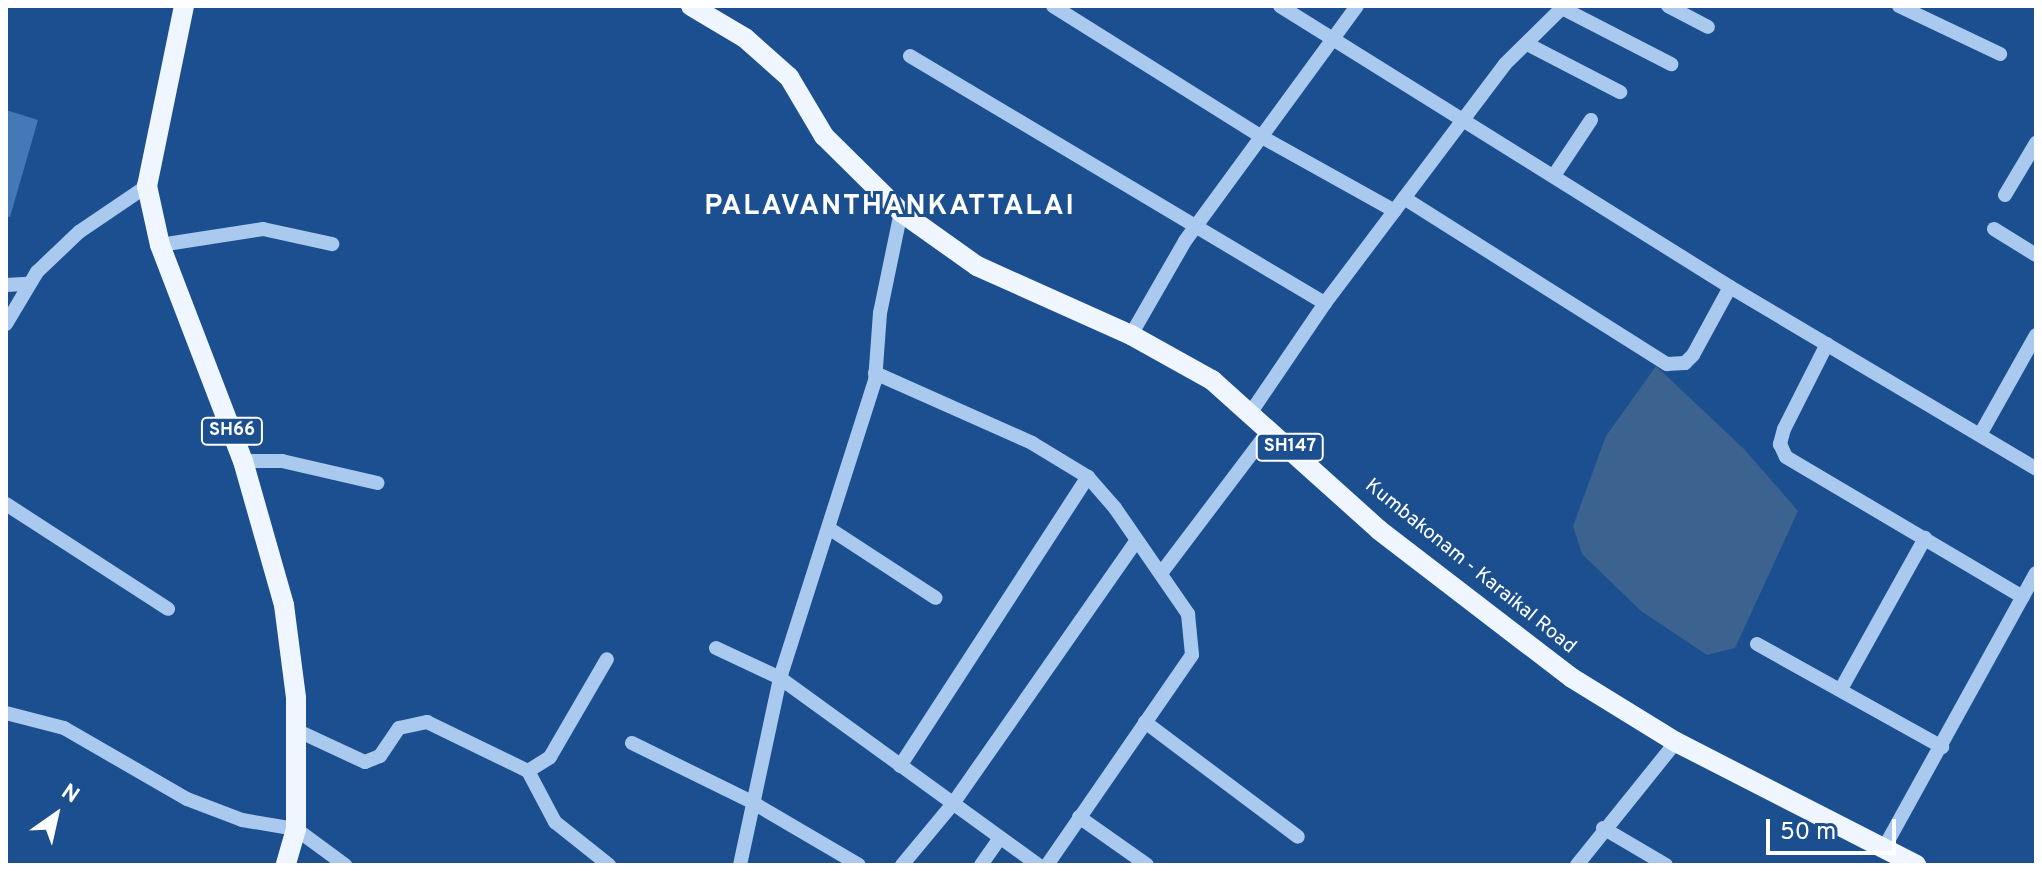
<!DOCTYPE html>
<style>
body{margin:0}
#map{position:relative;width:2042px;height:871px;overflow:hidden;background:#1b4f8f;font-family:Overpass,sans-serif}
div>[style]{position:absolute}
.water>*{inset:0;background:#3c6290}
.building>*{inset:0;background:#4478b7}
.minor>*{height:14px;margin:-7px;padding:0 7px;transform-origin:7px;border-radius:7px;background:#a9c9ee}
.major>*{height:20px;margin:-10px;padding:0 10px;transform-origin:10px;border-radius:10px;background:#f0f6ff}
span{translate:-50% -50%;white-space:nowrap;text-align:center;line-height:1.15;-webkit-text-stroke:6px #1b4f8f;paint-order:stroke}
.shield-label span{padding:2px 6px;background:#1b4f8f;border:2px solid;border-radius:6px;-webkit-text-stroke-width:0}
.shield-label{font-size:18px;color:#fff;font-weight:700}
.street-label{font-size:20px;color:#fff}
.district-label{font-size:28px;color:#fff;font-weight:700;letter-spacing:2px}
.frame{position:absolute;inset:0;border:8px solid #fff;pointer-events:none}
.north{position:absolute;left:16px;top:775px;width:80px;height:80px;-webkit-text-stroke:6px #1b4f8f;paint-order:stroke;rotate:34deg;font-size:22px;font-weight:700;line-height:32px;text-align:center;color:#fff}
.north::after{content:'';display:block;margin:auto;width:28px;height:36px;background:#fff;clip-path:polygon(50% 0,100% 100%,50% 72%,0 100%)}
.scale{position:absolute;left:1766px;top:819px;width:130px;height:36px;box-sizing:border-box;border:4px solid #fff;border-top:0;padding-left:10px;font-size:24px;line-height:28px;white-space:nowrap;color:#fff;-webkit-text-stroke:6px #1b4f8f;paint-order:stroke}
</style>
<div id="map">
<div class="water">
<div style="clip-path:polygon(1656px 366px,1744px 449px,1798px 511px,1735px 648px,1707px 655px,1641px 611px,1582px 554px,1573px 526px,1606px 436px)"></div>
</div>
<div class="building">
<div style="clip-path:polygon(6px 110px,38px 120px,10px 217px,6px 216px)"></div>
</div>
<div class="minor">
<div style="left:1053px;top:6px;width:244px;rotate:32.1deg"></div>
<div style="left:1260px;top:136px;width:154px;rotate:29.1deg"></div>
<div style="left:1280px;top:6px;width:531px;rotate:31.98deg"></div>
<div style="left:1730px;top:287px;width:356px;rotate:30.7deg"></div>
<div style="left:1668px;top:6px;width:45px;rotate:27.7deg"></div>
<div style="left:1899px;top:6px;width:112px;rotate:25.4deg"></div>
<div style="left:1562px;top:8px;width:123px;rotate:27.2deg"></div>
<div style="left:1527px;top:44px;width:105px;rotate:27.3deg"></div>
<div style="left:910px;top:56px;width:483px;rotate:30.8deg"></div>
<div style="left:1555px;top:174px;width:65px;rotate:-56.3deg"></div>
<div style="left:2005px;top:195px;width:61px;rotate:-59.2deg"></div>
<div style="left:1404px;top:198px;width:311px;rotate:32.3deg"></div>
<div style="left:1667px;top:364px;width:18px;rotate:-3deg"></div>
<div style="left:1685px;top:363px;width:11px;rotate:-45deg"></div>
<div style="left:1693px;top:355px;width:77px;rotate:-61.4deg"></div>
<div style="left:1994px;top:229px;width:49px;rotate:31.8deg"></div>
<div style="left:160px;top:245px;width:104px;rotate:-8.8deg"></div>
<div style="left:263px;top:229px;width:71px;rotate:12.3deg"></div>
<div style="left:6px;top:285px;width:22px;rotate:-3deg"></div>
<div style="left:6px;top:324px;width:61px;rotate:-59.2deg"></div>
<div style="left:37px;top:272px;width:58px;rotate:-43.6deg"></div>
<div style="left:79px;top:232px;width:82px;rotate:-34.1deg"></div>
<div style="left:1131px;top:335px;width:108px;rotate:-60.1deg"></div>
<div style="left:1185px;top:241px;width:291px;rotate:-53.8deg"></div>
<div style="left:1827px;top:344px;width:95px;rotate:116.8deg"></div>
<div style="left:1784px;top:429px;width:16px;rotate:105deg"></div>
<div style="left:1780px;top:444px;width:14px;rotate:65deg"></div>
<div style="left:1786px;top:457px;width:275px;rotate:30.6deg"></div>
<div style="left:875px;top:373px;width:172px;rotate:24deg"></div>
<div style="left:1032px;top:443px;width:66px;rotate:31.3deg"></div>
<div style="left:1088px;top:477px;width:41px;rotate:48.9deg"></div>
<div style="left:1115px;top:508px;width:129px;rotate:55.4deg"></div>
<div style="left:1188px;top:614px;width:41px;rotate:84.4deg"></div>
<div style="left:1192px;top:655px;width:255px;rotate:124.6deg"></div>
<div style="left:1251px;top:412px;width:132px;rotate:-55.8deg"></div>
<div style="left:1325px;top:303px;width:299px;rotate:-53deg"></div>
<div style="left:1505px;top:64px;width:83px;rotate:-44.5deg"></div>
<div style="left:1981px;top:433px;width:112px;rotate:-60.7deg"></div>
<div style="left:243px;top:461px;width:39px"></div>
<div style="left:282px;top:461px;width:98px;rotate:13deg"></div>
<div style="left:6px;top:504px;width:193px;rotate:32.9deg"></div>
<div style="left:830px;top:529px;width:126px;rotate:33.1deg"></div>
<div style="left:1162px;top:572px;width:179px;rotate:-52.9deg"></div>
<div style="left:1757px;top:644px;width:212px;rotate:29.1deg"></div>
<div style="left:716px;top:648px;width:71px;rotate:25.1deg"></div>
<div style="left:780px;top:678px;width:319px;rotate:35.9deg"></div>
<div style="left:1841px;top:689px;width:173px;rotate:-60.9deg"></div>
<div style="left:6px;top:713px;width:60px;rotate:14.5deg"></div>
<div style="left:64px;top:728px;width:142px;rotate:30deg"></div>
<div style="left:187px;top:799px;width:59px;rotate:20.9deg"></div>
<div style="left:242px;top:820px;width:55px;rotate:9.5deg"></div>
<div style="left:296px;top:829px;width:61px;rotate:36.3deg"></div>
<div style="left:1145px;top:722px;width:191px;rotate:36.9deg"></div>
<div style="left:296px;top:730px;width:76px;rotate:24.9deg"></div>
<div style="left:365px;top:762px;width:16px;rotate:-22deg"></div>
<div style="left:380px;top:756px;width:34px;rotate:-56deg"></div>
<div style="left:399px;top:728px;width:29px;rotate:-12deg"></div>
<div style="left:427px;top:722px;width:112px;rotate:25.9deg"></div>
<div style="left:528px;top:771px;width:26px;rotate:-32deg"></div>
<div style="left:550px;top:757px;width:113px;rotate:-59.8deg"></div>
<div style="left:632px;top:743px;width:131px;rotate:26.2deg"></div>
<div style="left:750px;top:801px;width:126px;rotate:30.4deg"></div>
<div style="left:900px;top:766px;width:345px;rotate:-57deg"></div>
<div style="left:528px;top:771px;width:58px;rotate:62.1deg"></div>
<div style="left:555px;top:822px;width:69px;rotate:38.5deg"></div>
<div style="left:1079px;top:817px;width:83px;rotate:35.2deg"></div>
<div style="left:1603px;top:828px;width:73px;rotate:30.4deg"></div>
<div style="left:1884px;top:848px;width:314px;rotate:-61.1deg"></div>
<div style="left:740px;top:865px;width:191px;rotate:-77.9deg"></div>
<div style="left:780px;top:678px;width:312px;rotate:-72.3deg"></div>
<div style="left:875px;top:381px;width:68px;rotate:-85.8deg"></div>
<div style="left:880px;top:313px;width:103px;rotate:-78.3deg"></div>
<div style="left:902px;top:865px;width:78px;rotate:-50.2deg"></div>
<div style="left:952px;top:805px;width:322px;rotate:-55.1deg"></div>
<div style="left:981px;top:865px;width:32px;rotate:-55deg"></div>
<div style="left:1577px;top:865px;width:158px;rotate:-51.2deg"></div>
</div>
<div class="major">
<div style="left:184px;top:6px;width:184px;rotate:101.6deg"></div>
<div style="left:147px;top:186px;width:60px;rotate:77.6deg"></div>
<div style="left:160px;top:245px;width:231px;rotate:69deg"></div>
<div style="left:243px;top:461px;width:150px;rotate:74.1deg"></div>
<div style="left:284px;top:605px;width:94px;rotate:82.6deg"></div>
<div style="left:296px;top:698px;width:131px;rotate:90deg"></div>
<div style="left:296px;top:829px;width:37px;rotate:106deg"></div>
<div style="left:691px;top:6px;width:63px;rotate:30.7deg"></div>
<div style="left:745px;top:38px;width:59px;rotate:41.6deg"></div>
<div style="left:789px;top:77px;width:69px;rotate:59.3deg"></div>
<div style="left:824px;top:136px;width:108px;rotate:44.6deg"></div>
<div style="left:901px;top:212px;width:93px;rotate:35.4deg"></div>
<div style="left:977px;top:266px;width:169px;rotate:24.1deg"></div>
<div style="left:1131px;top:335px;width:93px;rotate:29.1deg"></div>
<div style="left:1212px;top:380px;width:224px;rotate:41.9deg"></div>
<div style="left:1379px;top:530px;width:243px;rotate:37.5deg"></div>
<div style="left:1572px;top:678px;width:122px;rotate:31.6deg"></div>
<div style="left:1676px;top:742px;width:270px;rotate:27.1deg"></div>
</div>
<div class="shield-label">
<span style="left:232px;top:431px">SH66</span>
<span style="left:1290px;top:447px">SH147</span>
</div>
<div class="street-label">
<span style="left:1470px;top:567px;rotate:39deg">Kumbakonam - Karaikal Road</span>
</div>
<div class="district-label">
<span style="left:890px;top:207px">PALAVANTHANKATTALAI</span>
</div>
<div class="frame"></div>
<div class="north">N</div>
<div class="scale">50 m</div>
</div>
